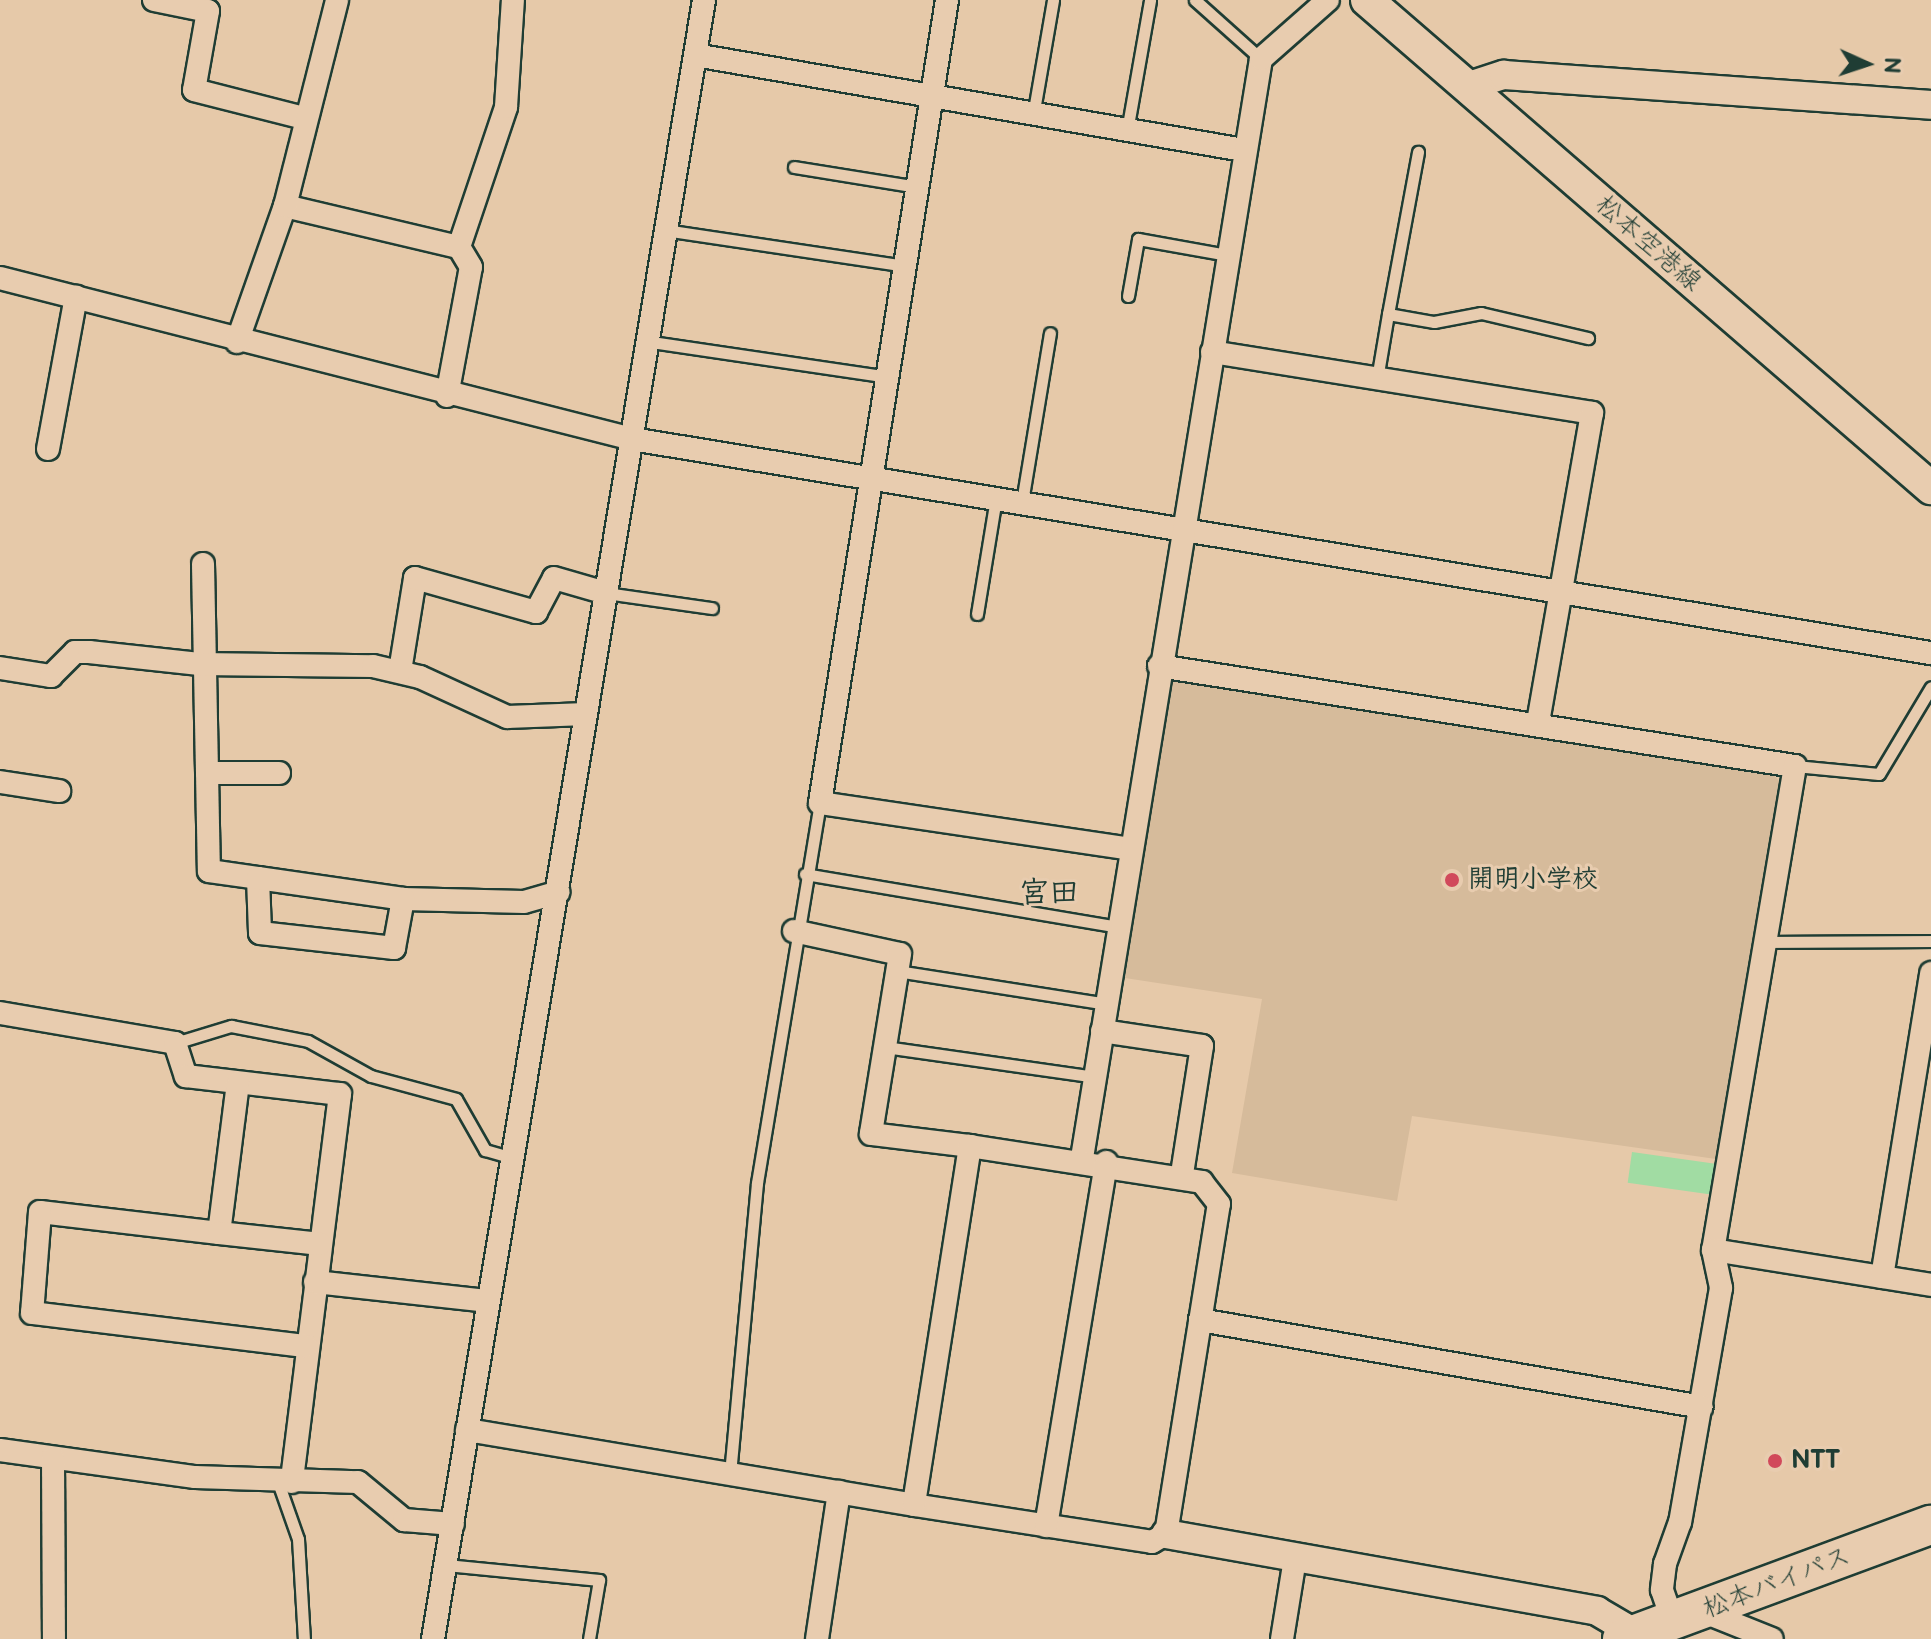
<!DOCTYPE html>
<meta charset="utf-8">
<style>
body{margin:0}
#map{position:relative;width:1931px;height:1639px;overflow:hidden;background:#e6c9a9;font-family:"Balsamiq Sans","Klee One",sans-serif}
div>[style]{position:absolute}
.built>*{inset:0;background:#d6bb9b}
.green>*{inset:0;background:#a1dca3;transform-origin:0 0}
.roads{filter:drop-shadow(2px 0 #1f3d34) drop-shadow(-2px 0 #1f3d34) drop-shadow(0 2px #1f3d34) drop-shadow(0 -2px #1f3d34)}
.service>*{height:11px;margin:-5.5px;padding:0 5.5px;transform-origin:5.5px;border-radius:5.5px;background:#e8ccaf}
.minor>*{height:22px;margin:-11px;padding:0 11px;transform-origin:11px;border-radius:11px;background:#e8ccaf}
.tertiary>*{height:28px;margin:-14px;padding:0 14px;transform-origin:14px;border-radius:14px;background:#e8ccaf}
.secondary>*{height:32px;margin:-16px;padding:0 16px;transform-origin:16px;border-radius:16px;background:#e8ccaf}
.trunk>*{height:38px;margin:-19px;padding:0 19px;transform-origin:19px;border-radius:19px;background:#e8ccaf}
.dots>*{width:22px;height:22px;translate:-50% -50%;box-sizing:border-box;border:4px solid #e8ccaf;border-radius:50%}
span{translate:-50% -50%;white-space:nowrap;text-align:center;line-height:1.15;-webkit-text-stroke:6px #e8ccaf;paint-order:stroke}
.street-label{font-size:26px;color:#1f3d34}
.poi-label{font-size:26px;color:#1f3d34;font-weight:700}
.left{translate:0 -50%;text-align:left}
.quarter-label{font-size:30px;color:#1f3d34;font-weight:700}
.north{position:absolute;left:1827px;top:24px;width:80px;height:80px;-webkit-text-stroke:6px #e8ccaf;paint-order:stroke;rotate:93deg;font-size:22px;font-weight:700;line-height:32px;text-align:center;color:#1f3d34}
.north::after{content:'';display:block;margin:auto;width:28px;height:36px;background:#1f3d34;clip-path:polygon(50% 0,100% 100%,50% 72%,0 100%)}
</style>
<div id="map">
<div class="built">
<div style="clip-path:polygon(1166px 672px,1765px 765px,1780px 782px,1716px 1159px,1412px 1116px,1397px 1201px,1232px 1173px,1262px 999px,1125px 978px)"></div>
</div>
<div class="green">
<div style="left:1632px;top:1152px;width:84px;height:31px;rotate:8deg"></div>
</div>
<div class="roads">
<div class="service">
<div style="left:1195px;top:0;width:89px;rotate:41.8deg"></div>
<div style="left:1033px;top:116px;width:118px;rotate:-80.2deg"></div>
<div style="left:1127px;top:131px;width:133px;rotate:-80deg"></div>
<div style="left:794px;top:167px;width:126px;rotate:9.2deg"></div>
<div style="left:665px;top:230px;width:244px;rotate:8.5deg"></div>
<div style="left:1128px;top:296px;width:58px;rotate:-80deg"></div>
<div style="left:1138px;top:239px;width:90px;rotate:10.2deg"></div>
<div style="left:1388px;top:314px;width:165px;rotate:-79.5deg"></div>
<div style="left:645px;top:341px;width:246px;rotate:8.4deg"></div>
<div style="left:1377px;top:379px;width:66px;rotate:-80.4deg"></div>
<div style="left:1388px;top:314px;width:47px;rotate:9.9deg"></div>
<div style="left:1434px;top:322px;width:48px;rotate:-10.8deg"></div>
<div style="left:1481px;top:313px;width:110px;rotate:13.2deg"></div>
<div style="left:1022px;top:502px;width:171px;rotate:-80.6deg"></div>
<div style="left:606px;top:593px;width:107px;rotate:8.1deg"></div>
<div style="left:977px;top:614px;width:118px;rotate:-80.7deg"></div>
<div style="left:1795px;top:766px;width:84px;rotate:5.4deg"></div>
<div style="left:1879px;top:774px;width:101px;rotate:-59.1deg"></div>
<div style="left:805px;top:874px;width:318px;rotate:9.6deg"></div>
<div style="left:1766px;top:942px;width:165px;rotate:-0.3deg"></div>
<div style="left:897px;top:971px;width:213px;rotate:8.9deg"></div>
<div style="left:175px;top:1043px;width:59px;rotate:-16.9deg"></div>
<div style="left:231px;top:1026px;width:78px;rotate:11deg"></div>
<div style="left:308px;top:1041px;width:72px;rotate:29.1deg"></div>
<div style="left:371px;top:1076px;width:88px;rotate:15.1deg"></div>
<div style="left:456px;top:1099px;width:59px;rotate:60.4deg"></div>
<div style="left:485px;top:1150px;width:29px;rotate:16deg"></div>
<div style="left:885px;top:1047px;width:212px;rotate:8.1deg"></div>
<div style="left:730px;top:1474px;width:292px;rotate:-84.7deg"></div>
<div style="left:757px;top:1183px;width:385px;rotate:-80.6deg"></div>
<div style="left:279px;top:1485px;width:57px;rotate:70.6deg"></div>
<div style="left:298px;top:1539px;width:100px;rotate:86.6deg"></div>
<div style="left:446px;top:1565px;width:154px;rotate:5.6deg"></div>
<div style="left:599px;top:1580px;width:60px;rotate:99.6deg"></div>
</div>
<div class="minor">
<div style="left:154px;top:0;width:55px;rotate:11.5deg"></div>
<div style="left:208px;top:11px;width:80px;rotate:100deg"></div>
<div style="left:194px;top:90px;width:114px;rotate:14.3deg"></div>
<div style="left:947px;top:0;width:813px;rotate:98.99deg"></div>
<div style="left:820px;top:803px;width:315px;rotate:8.4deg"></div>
<div style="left:695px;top:55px;width:556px;rotate:9.83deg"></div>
<div style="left:285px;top:206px;width:179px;rotate:13.3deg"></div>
<div style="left:0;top:278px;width:652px;rotate:14.29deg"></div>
<div style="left:632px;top:439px;width:1317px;rotate:9.36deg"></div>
<div style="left:237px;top:342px;width:144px;rotate:-70.6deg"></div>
<div style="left:285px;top:206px;width:212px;rotate:-75.8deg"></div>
<div style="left:1212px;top:352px;width:385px;rotate:9.1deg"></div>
<div style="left:1592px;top:413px;width:316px;rotate:99.9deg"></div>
<div style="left:447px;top:396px;width:131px;rotate:-79.5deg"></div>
<div style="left:471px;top:267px;width:23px;rotate:-121deg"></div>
<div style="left:459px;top:247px;width:148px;rotate:-71.4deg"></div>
<div style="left:506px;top:107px;width:107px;rotate:-86.3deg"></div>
<div style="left:48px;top:449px;width:155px;rotate:-79.6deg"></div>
<div style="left:203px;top:564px;width:307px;rotate:88.9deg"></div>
<div style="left:209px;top:871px;width:49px;rotate:8.1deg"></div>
<div style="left:258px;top:878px;width:55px;rotate:87.9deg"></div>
<div style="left:260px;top:933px;width:135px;rotate:6.4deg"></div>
<div style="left:394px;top:948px;width:50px;rotate:-79.6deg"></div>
<div style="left:403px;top:899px;width:121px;rotate:1.4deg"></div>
<div style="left:524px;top:902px;width:36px;rotate:-16deg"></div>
<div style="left:1159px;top:666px;width:644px;rotate:8.94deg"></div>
<div style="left:1795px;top:766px;width:491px;rotate:99.6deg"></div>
<div style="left:1713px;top:1250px;width:39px;rotate:78deg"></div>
<div style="left:1721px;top:1288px;width:238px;rotate:99.9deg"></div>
<div style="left:1680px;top:1522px;width:45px;rotate:109.7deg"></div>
<div style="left:1665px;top:1564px;width:26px;rotate:97deg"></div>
<div style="left:1662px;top:1590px;width:34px;rotate:71deg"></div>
<div style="left:0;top:668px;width:52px;rotate:8.9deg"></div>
<div style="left:51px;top:676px;width:34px;rotate:-45deg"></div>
<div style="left:75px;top:652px;width:14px"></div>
<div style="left:89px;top:652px;width:111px;rotate:6.2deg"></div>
<div style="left:199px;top:664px;width:174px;rotate:0.7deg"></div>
<div style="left:373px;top:666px;width:48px;rotate:13.2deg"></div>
<div style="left:420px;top:677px;width:96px;rotate:24.7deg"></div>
<div style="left:507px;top:717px;width:79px;rotate:-2.2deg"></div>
<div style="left:400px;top:671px;width:94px;rotate:-80.8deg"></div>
<div style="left:415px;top:578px;width:126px;rotate:15.7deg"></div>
<div style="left:536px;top:612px;width:38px;rotate:-62deg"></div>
<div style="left:554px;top:578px;width:54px;rotate:16.1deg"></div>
<div style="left:207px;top:773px;width:72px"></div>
<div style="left:0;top:782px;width:60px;rotate:8.7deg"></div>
<div style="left:258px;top:878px;width:147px;rotate:8.2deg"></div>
<div style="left:794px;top:931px;width:108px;rotate:12.2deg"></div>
<div style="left:900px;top:954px;width:182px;rotate:99.2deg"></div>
<div style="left:871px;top:1134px;width:100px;rotate:6.9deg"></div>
<div style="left:0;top:1013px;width:178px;rotate:9.7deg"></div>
<div style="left:175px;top:1043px;width:35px;rotate:72deg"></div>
<div style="left:186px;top:1076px;width:155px;rotate:6.7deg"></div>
<div style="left:340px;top:1094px;width:391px;rotate:97.1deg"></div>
<div style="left:1102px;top:1031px;width:101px;rotate:8.5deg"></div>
<div style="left:1202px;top:1046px;width:129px;rotate:98.9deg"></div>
<div style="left:238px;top:1083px;width:151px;rotate:97.2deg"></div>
<div style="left:219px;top:1233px;width:180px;rotate:-173.3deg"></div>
<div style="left:40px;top:1212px;width:101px;rotate:94.5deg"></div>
<div style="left:32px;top:1313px;width:276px;rotate:6.9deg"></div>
<div style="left:1082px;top:1158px;width:1113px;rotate:-80.75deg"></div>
<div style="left:1261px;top:59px;width:89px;rotate:-41.4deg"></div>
<div style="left:219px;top:1233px;width:102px;rotate:6.2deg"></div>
<div style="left:1713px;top:1250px;width:221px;rotate:9.1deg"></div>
<div style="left:1882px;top:1277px;width:308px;rotate:-80.8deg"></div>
<div style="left:315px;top:1282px;width:173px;rotate:6.3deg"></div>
<div style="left:1200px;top:1320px;width:509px;rotate:9.83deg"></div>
<div style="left:467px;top:1430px;width:453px;rotate:9.5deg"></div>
<div style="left:914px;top:1505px;width:241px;rotate:8.8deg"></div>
<div style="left:1152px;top:1542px;width:16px;rotate:-30deg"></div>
<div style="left:1166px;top:1534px;width:334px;rotate:-80.9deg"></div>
<div style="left:1219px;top:1204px;width:28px;rotate:-128deg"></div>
<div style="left:1202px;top:1182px;width:235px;rotate:-171.2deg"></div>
<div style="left:970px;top:1146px;width:363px;rotate:98.9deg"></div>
<div style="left:0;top:1450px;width:197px;rotate:7.9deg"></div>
<div style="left:195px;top:1477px;width:163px;rotate:1.8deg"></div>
<div style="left:358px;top:1482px;width:60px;rotate:39.6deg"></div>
<div style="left:404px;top:1520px;width:49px;rotate:4.7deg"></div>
<div style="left:53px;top:1458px;width:181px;rotate:89.7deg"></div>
<div style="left:1046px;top:1526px;width:369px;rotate:-80.6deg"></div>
<div style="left:1702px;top:1611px;width:75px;rotate:21.8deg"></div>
<div style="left:433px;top:1639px;width:1661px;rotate:-80.61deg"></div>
<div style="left:817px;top:1639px;width:149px;rotate:-81.5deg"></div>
<div style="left:1282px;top:1639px;width:81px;rotate:-80.8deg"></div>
</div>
<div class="tertiary">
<div style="left:1466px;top:87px;width:40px;rotate:-18deg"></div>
<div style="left:1504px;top:75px;width:428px;rotate:4deg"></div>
<div style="left:1166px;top:1534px;width:438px;rotate:10.1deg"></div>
<div style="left:1597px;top:1611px;width:45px;rotate:30.5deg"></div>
</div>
<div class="secondary">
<div style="left:1367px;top:0;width:746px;rotate:40.87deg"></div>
</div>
<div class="trunk">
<div style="left:1622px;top:1639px;width:329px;rotate:-20.3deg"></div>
</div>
</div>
<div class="dots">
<div style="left:1452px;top:880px;background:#d1495b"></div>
<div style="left:1775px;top:1461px;background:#d1495b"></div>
</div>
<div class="street-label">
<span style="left:1648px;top:244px;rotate:41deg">松本空港線</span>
<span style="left:1777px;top:1583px;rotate:-21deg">松本バイパス</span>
</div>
<div class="poi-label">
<span class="left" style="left:1468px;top:880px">開明小学校</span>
<span class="left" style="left:1791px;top:1461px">NTT</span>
</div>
<div class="quarter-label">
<span style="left:1049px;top:893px">宮田</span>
</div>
<div class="north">N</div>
</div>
